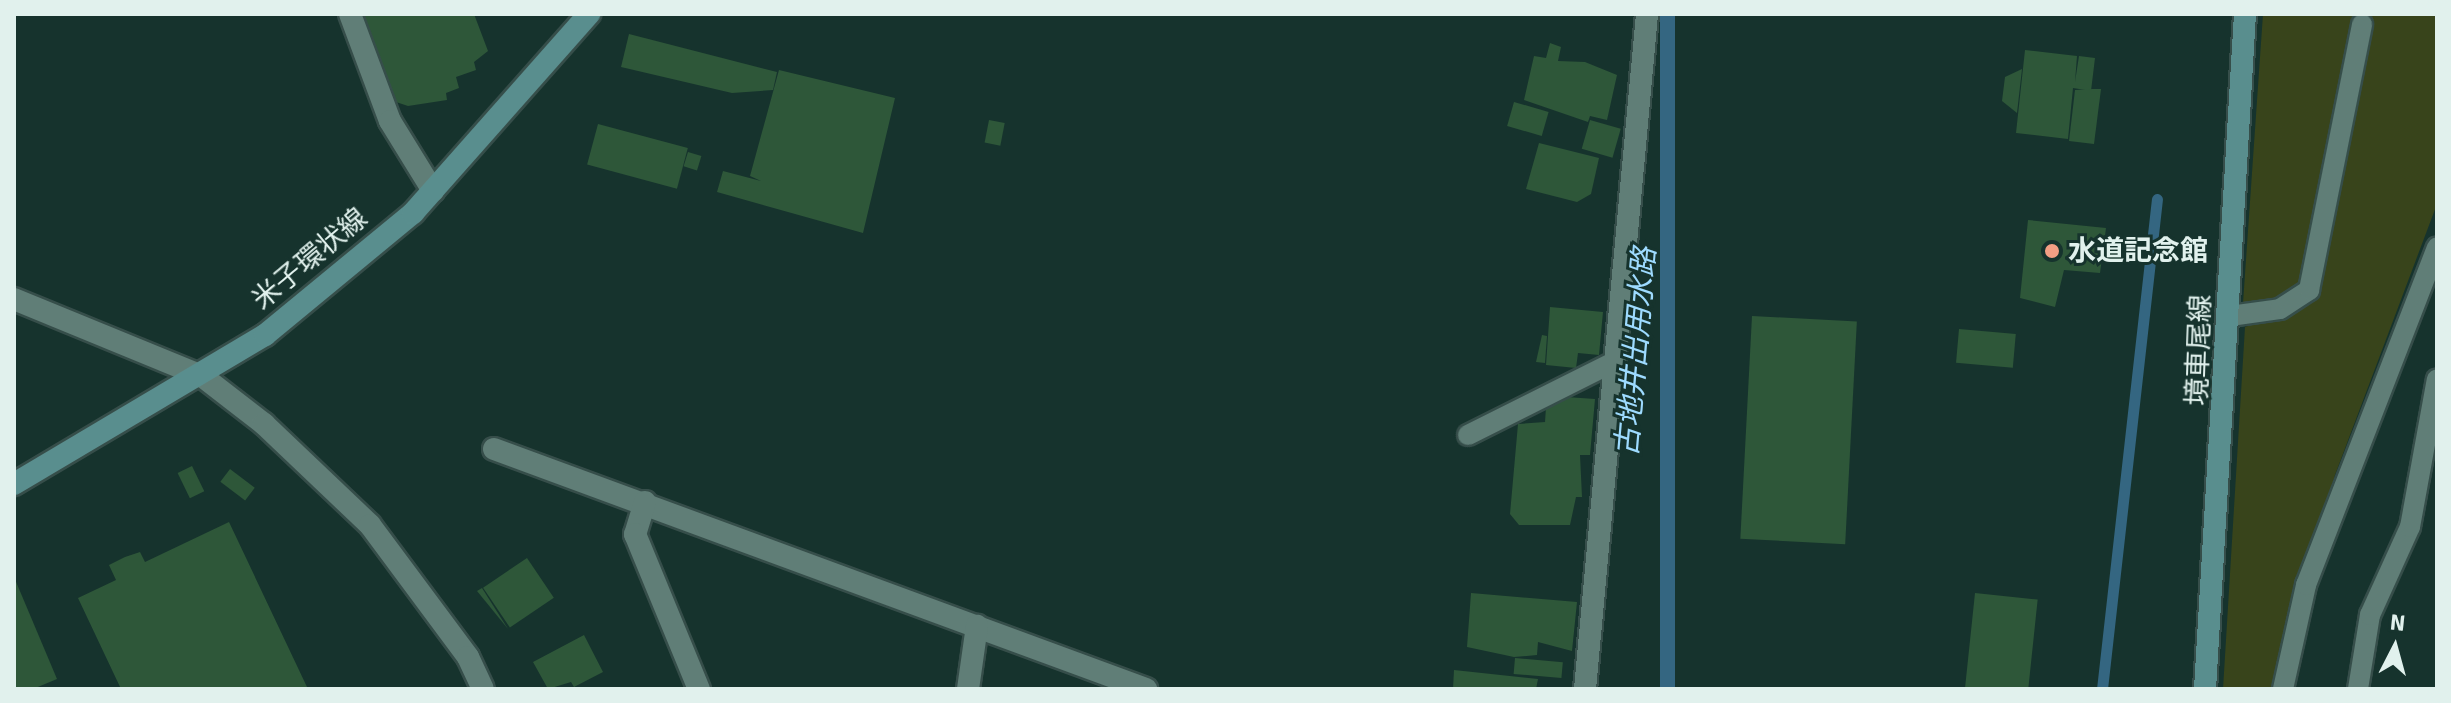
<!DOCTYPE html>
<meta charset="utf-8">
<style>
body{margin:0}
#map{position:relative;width:2451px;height:703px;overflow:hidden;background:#16332d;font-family:Signika,"Noto Sans JP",sans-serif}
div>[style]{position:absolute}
.green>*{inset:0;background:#38441b}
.water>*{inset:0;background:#346681;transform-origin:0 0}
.stream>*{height:11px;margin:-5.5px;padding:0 5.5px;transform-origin:5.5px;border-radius:5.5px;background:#346681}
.building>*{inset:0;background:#2e5739;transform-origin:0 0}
.roads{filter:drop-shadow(2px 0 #364e4a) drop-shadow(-2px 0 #364e4a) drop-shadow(0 2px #364e4a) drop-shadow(0 -2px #364e4a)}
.service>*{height:20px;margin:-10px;padding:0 10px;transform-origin:10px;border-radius:10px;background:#607e77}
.minor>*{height:22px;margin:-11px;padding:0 11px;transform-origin:11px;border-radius:11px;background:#607e77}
.tertiary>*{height:22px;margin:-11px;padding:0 11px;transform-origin:11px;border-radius:11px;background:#607e77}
.secondary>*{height:22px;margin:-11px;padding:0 11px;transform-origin:11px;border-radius:11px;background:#598e8e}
.dots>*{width:22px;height:22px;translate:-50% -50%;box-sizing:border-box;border:4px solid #16332d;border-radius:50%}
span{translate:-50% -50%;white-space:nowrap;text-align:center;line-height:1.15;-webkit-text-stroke:6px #16332d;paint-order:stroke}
.poi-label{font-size:28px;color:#e1f1ed;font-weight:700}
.left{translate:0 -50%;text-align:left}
.street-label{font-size:28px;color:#e1f1ed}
.water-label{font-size:30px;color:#9edbff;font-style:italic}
.frame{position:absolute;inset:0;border:16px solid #e1f1ed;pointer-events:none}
.north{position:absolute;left:2355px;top:607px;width:80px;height:80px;-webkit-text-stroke:6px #16332d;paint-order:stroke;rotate:6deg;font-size:22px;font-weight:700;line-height:32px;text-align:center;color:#e1f1ed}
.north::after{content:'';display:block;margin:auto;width:28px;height:36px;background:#e1f1ed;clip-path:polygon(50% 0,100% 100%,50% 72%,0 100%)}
</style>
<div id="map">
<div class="green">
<div style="clip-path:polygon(2263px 14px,2437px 14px,2437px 204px,2335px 475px,2274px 689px,2223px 689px,2245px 327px,2319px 298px,2374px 21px,2352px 19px,2303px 285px,2292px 296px,2254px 305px,2243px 303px)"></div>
</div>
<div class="water">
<div style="left:1660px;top:14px;width:15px;height:678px"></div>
</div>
<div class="stream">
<div style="left:2102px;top:689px;width:493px;rotate:-83.6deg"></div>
</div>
<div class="building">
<div style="clip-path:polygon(361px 14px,474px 14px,488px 51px,474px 62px,476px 70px,456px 77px,459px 88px,446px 93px,447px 100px,408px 106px,393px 101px)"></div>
<div style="clip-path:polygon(629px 34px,777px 72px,773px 90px,732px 93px,621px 67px)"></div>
<div style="clip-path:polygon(1550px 43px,1561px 47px,1558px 61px,1585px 62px,1617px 75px,1607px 120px,1590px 116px,1588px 122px,1524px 100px,1534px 56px,1546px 58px)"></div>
<div style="clip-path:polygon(2025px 50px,2077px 56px,2075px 82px,2079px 56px,2095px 58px,2091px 91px,2073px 88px,2068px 139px,2016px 133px)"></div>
<div style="clip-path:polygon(2022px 69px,2017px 113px,2002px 101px,2005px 77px)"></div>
<div style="clip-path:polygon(779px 70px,895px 98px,863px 233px,717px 192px,723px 171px,761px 181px,750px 176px)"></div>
<div style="clip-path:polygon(2092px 89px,2101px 89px,2094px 144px,2069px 141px,2075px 90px)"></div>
<div style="left:1514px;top:102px;width:36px;height:25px;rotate:16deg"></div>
<div style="left:989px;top:120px;width:16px;height:23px;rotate:11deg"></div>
<div style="left:1590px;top:120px;width:32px;height:30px;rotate:16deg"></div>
<div style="left:598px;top:124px;width:93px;height:42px;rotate:15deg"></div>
<div style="clip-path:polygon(1539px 143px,1599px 158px,1591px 194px,1577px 202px,1526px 189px)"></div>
<div style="left:688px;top:152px;width:14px;height:15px;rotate:17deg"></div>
<div style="clip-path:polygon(2028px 220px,2106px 228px,2100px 273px,2064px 270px,2055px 307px,2020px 298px)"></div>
<div style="clip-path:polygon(1550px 307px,1603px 312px,1599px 355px,1578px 353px,1576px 368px,1546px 365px)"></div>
<div style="left:1752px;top:316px;width:105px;height:223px;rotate:3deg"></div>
<div style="left:1959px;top:329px;width:57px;height:34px;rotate:5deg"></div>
<div style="clip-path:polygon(1542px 335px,1547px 336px,1545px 363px,1536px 362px)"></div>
<div style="clip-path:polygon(1566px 397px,1595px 399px,1590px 455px,1580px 455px,1582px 497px,1576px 497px,1570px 525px,1519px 525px,1510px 514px,1518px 424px,1545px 422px,1546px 407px)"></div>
<div style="left:192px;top:466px;width:28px;height:16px;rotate:64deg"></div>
<div style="left:230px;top:469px;width:31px;height:16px;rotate:37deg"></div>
<div style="clip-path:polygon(229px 522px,307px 687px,121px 689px,78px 598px,116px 580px,109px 565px,125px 557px,140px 552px,145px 562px)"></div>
<div style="left:527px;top:558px;width:48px;height:53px;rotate:56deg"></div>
<div style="clip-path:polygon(14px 577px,57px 679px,33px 689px,14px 689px)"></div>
<div style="clip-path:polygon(482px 588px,508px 629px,477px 591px)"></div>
<div style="clip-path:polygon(1471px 593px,1577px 602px,1572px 651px,1538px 642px,1537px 655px,1514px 657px,1467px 647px)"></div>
<div style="left:1975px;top:593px;width:63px;height:97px;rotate:6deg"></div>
<div style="clip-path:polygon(584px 635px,603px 672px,574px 687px,571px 682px,548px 689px,533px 662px)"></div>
<div style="left:1515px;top:658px;width:48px;height:16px;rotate:5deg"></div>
<div style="clip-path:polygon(1454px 670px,1538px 679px,1536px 689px,1453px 689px)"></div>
</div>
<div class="roads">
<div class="service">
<div style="left:2230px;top:316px;width:50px;rotate:-8deg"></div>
<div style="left:2280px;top:309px;width:35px;rotate:-33deg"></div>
<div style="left:2309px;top:290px;width:271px;rotate:-78.7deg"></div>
<div style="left:1468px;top:435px;width:165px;rotate:-26.6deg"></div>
<div style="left:2283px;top:689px;width:107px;rotate:-77.5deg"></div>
<div style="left:2306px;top:585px;width:362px;rotate:-68.8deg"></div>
<div style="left:2358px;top:689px;width:75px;rotate:-80.8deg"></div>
<div style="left:2370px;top:615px;width:97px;rotate:-65.6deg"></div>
<div style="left:2410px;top:527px;width:150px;rotate:-79.7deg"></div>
</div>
<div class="minor">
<div style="left:350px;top:14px;width:114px;rotate:69.5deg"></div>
<div style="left:390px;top:121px;width:82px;rotate:58.4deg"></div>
<div style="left:494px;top:449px;width:695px;rotate:20.21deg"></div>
<div style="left:645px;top:502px;width:34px;rotate:107deg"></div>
<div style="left:635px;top:534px;width:168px;rotate:67.6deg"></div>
<div style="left:968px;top:689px;width:64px;rotate:-81.9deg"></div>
<div style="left:1585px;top:689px;width:678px;rotate:-84.75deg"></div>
</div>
<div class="tertiary">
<div style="left:14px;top:299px;width:203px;rotate:22.3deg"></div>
<div style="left:202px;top:376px;width:78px;rotate:37.7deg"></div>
<div style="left:264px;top:424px;width:146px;rotate:43.6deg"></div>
<div style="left:370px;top:525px;width:164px;rotate:53.4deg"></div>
<div style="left:468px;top:657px;width:35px;rotate:65deg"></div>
</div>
<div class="secondary">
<div style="left:14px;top:484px;width:292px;rotate:-30.7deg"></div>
<div style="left:265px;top:335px;width:192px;rotate:-39.5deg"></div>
<div style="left:413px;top:213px;width:266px;rotate:-48.5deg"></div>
<div style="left:2205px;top:689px;width:676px;rotate:-86.61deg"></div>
</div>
</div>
<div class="dots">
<div style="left:2052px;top:251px;background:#f39f84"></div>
</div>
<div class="poi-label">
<span class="left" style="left:2068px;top:251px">水道記念館</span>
</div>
<div class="street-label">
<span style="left:310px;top:259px;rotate:-40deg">米子環状線</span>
<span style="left:2199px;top:350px;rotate:-88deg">境車尾線</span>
</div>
<div class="water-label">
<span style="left:1637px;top:352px;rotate:-85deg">古地井出用水路</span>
</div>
<div class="frame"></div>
<div class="north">N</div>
</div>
